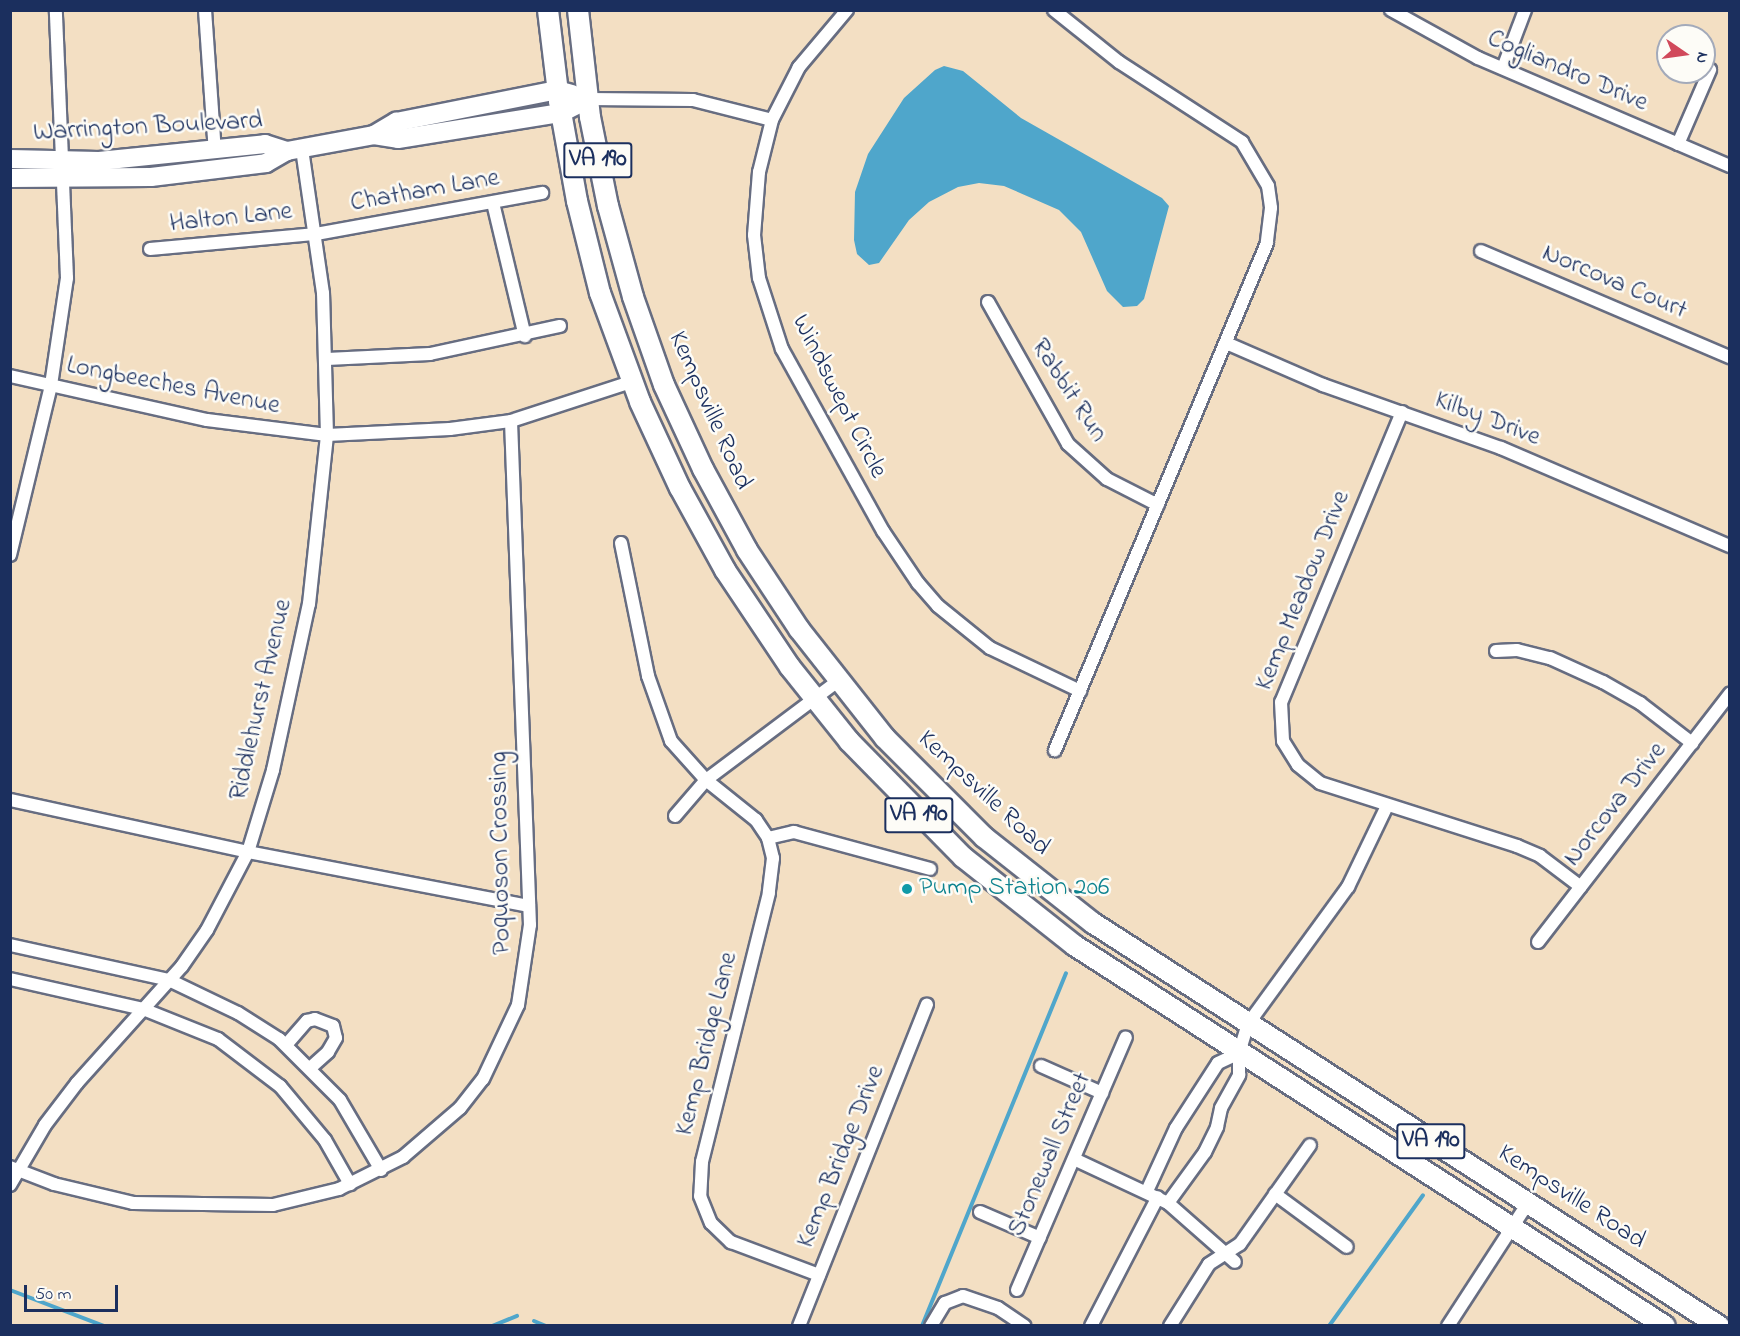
<!DOCTYPE html>
<style>
body{margin:0}
#map{position:relative;width:1740px;height:1336px;overflow:hidden;background:#f3dfc3;font-family:"Indie Flower",sans-serif}
div>[style]{position:absolute}
.water>*{inset:0;background:#4fa6cb}
.stream>*{height:4px;margin:-2px;padding:0 2px;transform-origin:2px;border-radius:2px;background:#4fa6cb}
.roads{filter:drop-shadow(2px 0 #676d81) drop-shadow(-2px 0 #676d81) drop-shadow(0 2px #676d81) drop-shadow(0 -2px #676d81)}
.street>*{height:12px;margin:-6px;padding:0 6px;transform-origin:6px;border-radius:6px;background:#fff}
.secondary>*{height:18px;margin:-9px;padding:0 9px;transform-origin:9px;border-radius:9px;background:#fff}
.primary>*{height:20px;margin:-10px;padding:0 10px;transform-origin:10px;border-radius:10px;background:#fff}
.dots>*{width:16px;height:16px;translate:-50% -50%;box-sizing:border-box;border:3px solid #fdfcf7;border-radius:50%}
span{translate:-50% -50%;white-space:nowrap;text-align:center;line-height:1.15;-webkit-text-stroke:5px #fdfcf7;paint-order:stroke}
.shield-label span{padding:2px 4px;background:#fdfcf7;border:2px solid;border-radius:4px;-webkit-text-stroke-width:0}
.shield-label{font-size:24px;color:#1b2f5e;font-weight:700}
.street-label{font-size:26px;color:#1b2f5e}
.culture-label{font-size:26px;color:#0d838f}
.left{translate:0 -50%;text-align:left}
.frame{position:absolute;inset:0;border:12px solid #1b2f5e;pointer-events:none}
.north{position:absolute;left:1656px;top:24px;width:60px;height:60px;box-sizing:border-box;background:#fdfcf7;border:2px solid #a3aaba;border-radius:50%;rotate:103deg;font-size:16px;font-weight:700;line-height:24px;text-align:center;color:#1b2f5e}
.north::after{content:'';display:block;margin:auto;width:21px;height:27px;background:#d1495b;clip-path:polygon(50% 0,100% 100%,50% 72%,0 100%)}
.scale{position:absolute;left:24px;top:1285px;width:94px;height:27px;box-sizing:border-box;border:3px solid #1b2f5e;border-top:0;padding-left:8px;font-size:18px;line-height:21px;white-space:nowrap;color:#1b2f5e;-webkit-text-stroke:4px #fdfcf7;paint-order:stroke}
</style>
<div id="map">
<div class="water">
<div style="clip-path:polygon(944px 66px,963px 71px,1021px 118px,1162px 198px,1169px 206px,1144px 299px,1137px 306px,1123px 307px,1107px 291px,1081px 232px,1059px 210px,1004px 186px,979px 183px,958px 187px,929px 202px,909px 220px,879px 263px,869px 265px,857px 254px,854px 240px,855px 192px,868px 154px,904px 98px,935px 70px)"></div>
</div>
<div class="stream">
<div style="left:10px;top:1290px;width:101px;rotate:21deg"></div>
<div style="left:534px;top:1321px;width:13px;rotate:23deg"></div>
<div style="left:492px;top:1326px;width:27px;rotate:-22deg"></div>
<div style="left:922px;top:1326px;width:381px;rotate:-67.8deg"></div>
<div style="left:1329px;top:1326px;width:161px;rotate:-54.3deg"></div>
</div>
<div class="roads">
<div class="street">
<div style="left:205px;top:10px;width:142px;rotate:86deg"></div>
<div style="left:847px;top:10px;width:75px;rotate:130.1deg"></div>
<div style="left:799px;top:67px;width:59px;rotate:117deg"></div>
<div style="left:772px;top:120px;width:54px;rotate:104deg"></div>
<div style="left:759px;top:172px;width:63px;rotate:94.5deg"></div>
<div style="left:754px;top:235px;width:43px;rotate:83.4deg"></div>
<div style="left:759px;top:278px;width:75px;rotate:72.1deg"></div>
<div style="left:782px;top:349px;width:208px;rotate:61deg"></div>
<div style="left:883px;top:531px;width:63px;rotate:56.1deg"></div>
<div style="left:918px;top:583px;width:30px;rotate:49deg"></div>
<div style="left:938px;top:606px;width:67px;rotate:38.9deg"></div>
<div style="left:990px;top:648px;width:100px;rotate:25.5deg"></div>
<div style="left:1054px;top:10px;width:83px;rotate:38.7deg"></div>
<div style="left:1119px;top:62px;width:147px;rotate:33deg"></div>
<div style="left:1242px;top:142px;width:51px;rotate:59.4deg"></div>
<div style="left:1268px;top:186px;width:22px;rotate:82deg"></div>
<div style="left:1271px;top:208px;width:35px;rotate:97deg"></div>
<div style="left:1267px;top:243px;width:550px;rotate:112.69deg"></div>
<div style="left:1391px;top:10px;width:99px;rotate:28.9deg"></div>
<div style="left:1478px;top:58px;width:274px;rotate:23.2deg"></div>
<div style="left:1503px;top:68px;width:62px;rotate:-69.2deg"></div>
<div style="left:588px;top:99px;width:105px;rotate:0.5deg"></div>
<div style="left:693px;top:100px;width:81px;rotate:14.2deg"></div>
<div style="left:1678px;top:144px;width:81px;rotate:-66.6deg"></div>
<div style="left:493px;top:203px;width:137px;rotate:76.5deg"></div>
<div style="left:150px;top:249px;width:167px;rotate:-5.2deg"></div>
<div style="left:316px;top:234px;width:230px;rotate:-10.3deg"></div>
<div style="left:1481px;top:251px;width:271px;rotate:23.1deg"></div>
<div style="left:988px;top:302px;width:163px;rotate:60.6deg"></div>
<div style="left:1068px;top:444px;width:52px;rotate:41.9deg"></div>
<div style="left:1107px;top:479px;width:57px;rotate:27deg"></div>
<div style="left:1226px;top:343px;width:106px;rotate:23.4deg"></div>
<div style="left:1323px;top:385px;width:189px;rotate:19.5deg"></div>
<div style="left:1501px;top:448px;width:249px;rotate:23.2deg"></div>
<div style="left:327px;top:359px;width:103px;rotate:-2.8deg"></div>
<div style="left:430px;top:354px;width:133px;rotate:-12.2deg"></div>
<div style="left:10px;top:376px;width:202px;rotate:12.6deg"></div>
<div style="left:207px;top:420px;width:121px;rotate:7.1deg"></div>
<div style="left:327px;top:435px;width:123px;rotate:-2.8deg"></div>
<div style="left:450px;top:429px;width:62px;rotate:-7.5deg"></div>
<div style="left:511px;top:421px;width:126px;rotate:-18deg"></div>
<div style="left:1402px;top:412px;width:314px;rotate:112.6deg"></div>
<div style="left:1281px;top:702px;width:39px;rotate:87deg"></div>
<div style="left:1283px;top:741px;width:28px;rotate:58deg"></div>
<div style="left:1298px;top:765px;width:28px;rotate:39deg"></div>
<div style="left:1320px;top:783px;width:207px;rotate:17.7deg"></div>
<div style="left:1517px;top:846px;width:25px;rotate:23deg"></div>
<div style="left:1540px;top:856px;width:51px;rotate:37.1deg"></div>
<div style="left:621px;top:543px;width:136px;rotate:78.5deg"></div>
<div style="left:648px;top:676px;width:69px;rotate:70.5deg"></div>
<div style="left:671px;top:741px;width:52px;rotate:48.1deg"></div>
<div style="left:706px;top:780px;width:64px;rotate:38.7deg"></div>
<div style="left:756px;top:820px;width:22px;rotate:56deg"></div>
<div style="left:768px;top:838px;width:21px;rotate:76deg"></div>
<div style="left:773px;top:858px;width:35px;rotate:97deg"></div>
<div style="left:769px;top:893px;width:277px;rotate:104deg"></div>
<div style="left:702px;top:1162px;width:34px;rotate:93deg"></div>
<div style="left:700px;top:1196px;width:29px;rotate:68deg"></div>
<div style="left:711px;top:1223px;width:28px;rotate:44deg"></div>
<div style="left:731px;top:1242px;width:94px;rotate:20.6deg"></div>
<div style="left:10px;top:555px;width:175px;rotate:-76.4deg"></div>
<div style="left:51px;top:385px;width:108px;rotate:-81.5deg"></div>
<div style="left:67px;top:278px;width:268px;rotate:-92.4deg"></div>
<div style="left:1496px;top:651px;width:21px;rotate:-3deg"></div>
<div style="left:1517px;top:650px;width:34px;rotate:14deg"></div>
<div style="left:1550px;top:658px;width:58px;rotate:24.4deg"></div>
<div style="left:1603px;top:682px;width:43px;rotate:29.6deg"></div>
<div style="left:1640px;top:703px;width:66px;rotate:37.6deg"></div>
<div style="left:10px;top:800px;width:244px;rotate:12.3deg"></div>
<div style="left:248px;top:852px;width:286px;rotate:10.9deg"></div>
<div style="left:675px;top:816px;width:48px;rotate:-49.3deg"></div>
<div style="left:706px;top:780px;width:165px;rotate:-36.9deg"></div>
<div style="left:768px;top:838px;width:27px;rotate:-13deg"></div>
<div style="left:794px;top:832px;width:141px;rotate:15.2deg"></div>
<div style="left:1538px;top:942px;width:314px;rotate:-52.3deg"></div>
<div style="left:10px;top:945px;width:163px;rotate:12.4deg"></div>
<div style="left:169px;top:980px;width:76px;rotate:25.6deg"></div>
<div style="left:238px;top:1013px;width:49px;rotate:32.4deg"></div>
<div style="left:279px;top:1039px;width:86px;rotate:45deg"></div>
<div style="left:340px;top:1100px;width:81px;rotate:59.6deg"></div>
<div style="left:10px;top:979px;width:136px;rotate:12.7deg"></div>
<div style="left:143px;top:1009px;width:81px;rotate:21.8deg"></div>
<div style="left:218px;top:1039px;width:78px;rotate:37.2deg"></div>
<div style="left:280px;top:1086px;width:70px;rotate:50.2deg"></div>
<div style="left:325px;top:1140px;width:51px;rotate:60.4deg"></div>
<div style="left:286px;top:1045px;width:32px;rotate:-49deg"></div>
<div style="left:307px;top:1021px;width:8px;rotate:-14deg"></div>
<div style="left:315px;top:1019px;width:19px;rotate:21deg"></div>
<div style="left:333px;top:1026px;width:12px;rotate:76deg"></div>
<div style="left:336px;top:1038px;width:16px;rotate:120deg"></div>
<div style="left:328px;top:1052px;width:24px;rotate:138deg"></div>
<div style="left:1041px;top:1066px;width:67px;rotate:23.9deg"></div>
<div style="left:1074px;top:1159px;width:104px;rotate:25.1deg"></div>
<div style="left:1168px;top:1203px;width:89px;rotate:41.4deg"></div>
<div style="left:10px;top:1167px;width:47px;rotate:21.1deg"></div>
<div style="left:54px;top:1184px;width:81px;rotate:13.5deg"></div>
<div style="left:133px;top:1203px;width:140px;rotate:0.8deg"></div>
<div style="left:273px;top:1205px;width:68px;rotate:-13.6deg"></div>
<div style="left:339px;top:1189px;width:72px;rotate:-26.6deg"></div>
<div style="left:403px;top:1157px;width:75px;rotate:-40.7deg"></div>
<div style="left:460px;top:1108px;width:37px;rotate:-52deg"></div>
<div style="left:483px;top:1079px;width:82px;rotate:-64.7deg"></div>
<div style="left:518px;top:1005px;width:81px;rotate:-81.5deg"></div>
<div style="left:530px;top:925px;width:504px;rotate:-92.16deg"></div>
<div style="left:10px;top:1185px;width:69px;rotate:-59.7deg"></div>
<div style="left:45px;top:1125px;width:53px;rotate:-52.7deg"></div>
<div style="left:77px;top:1083px;width:157px;rotate:-48.1deg"></div>
<div style="left:182px;top:966px;width:44px;rotate:-55.2deg"></div>
<div style="left:207px;top:930px;width:88px;rotate:-62.3deg"></div>
<div style="left:248px;top:852px;width:86px;rotate:-73deg"></div>
<div style="left:273px;top:770px;width:170px;rotate:-77.8deg"></div>
<div style="left:309px;top:604px;width:170px;rotate:-83.9deg"></div>
<div style="left:327px;top:435px;width:142px;rotate:-91.6deg"></div>
<div style="left:323px;top:293px;width:146px;rotate:-98.3deg"></div>
<div style="left:1147px;top:1191px;width:69px;rotate:-65.3deg"></div>
<div style="left:1176px;top:1128px;width:77px;rotate:-57.1deg"></div>
<div style="left:1218px;top:1063px;width:23px;rotate:-25deg"></div>
<div style="left:1275px;top:1194px;width:89px;rotate:36.4deg"></div>
<div style="left:1168px;top:1203px;width:63px;rotate:-54deg"></div>
<div style="left:1205px;top:1152px;width:28px;rotate:-64deg"></div>
<div style="left:1217px;top:1127px;width:19px;rotate:-78deg"></div>
<div style="left:1221px;top:1108px;width:38px;rotate:-61deg"></div>
<div style="left:1239px;top:1075px;width:22px;rotate:-90deg"></div>
<div style="left:1239px;top:1053px;width:30px;rotate:-73deg"></div>
<div style="left:1248px;top:1024px;width:170px;rotate:-53.9deg"></div>
<div style="left:1348px;top:887px;width:90px;rotate:-64.3deg"></div>
<div style="left:980px;top:1212px;width:65px;rotate:23.4deg"></div>
<div style="left:1017px;top:1290px;width:275px;rotate:-66.7deg"></div>
<div style="left:799px;top:1326px;width:346px;rotate:-68.3deg"></div>
<div style="left:931px;top:1326px;width:27px;rotate:-59deg"></div>
<div style="left:945px;top:1303px;width:19px;rotate:-21deg"></div>
<div style="left:963px;top:1296px;width:37px;rotate:19deg"></div>
<div style="left:998px;top:1308px;width:32px;rotate:34deg"></div>
<div style="left:1091px;top:1326px;width:145px;rotate:-62.6deg"></div>
<div style="left:1170px;top:1326px;width:73px;rotate:-57.8deg"></div>
<div style="left:1209px;top:1264px;width:37px;rotate:-33deg"></div>
<div style="left:1240px;top:1244px;width:121px;rotate:-54.7deg"></div>
<div style="left:1448px;top:1326px;width:147px;rotate:-57deg"></div>
</div>
<div class="secondary">
<div style="left:374px;top:135px;width:26px;rotate:-31deg"></div>
<div style="left:396px;top:122px;width:164px;rotate:-11.2deg"></div>
<div style="left:557px;top:90px;width:16px;rotate:15deg"></div>
<div style="left:10px;top:159px;width:89px;rotate:1.3deg"></div>
<div style="left:99px;top:161px;width:167px;rotate:-5.8deg"></div>
<div style="left:265px;top:144px;width:23px;rotate:18deg"></div>
<div style="left:10px;top:178px;width:141px;rotate:-0.4deg"></div>
<div style="left:151px;top:177px;width:116px;rotate:-6.9deg"></div>
<div style="left:266px;top:163px;width:24px;rotate:-30deg"></div>
<div style="left:287px;top:151px;width:88px;rotate:-10.4deg"></div>
<div style="left:374px;top:135px;width:24px;rotate:9deg"></div>
<div style="left:398px;top:139px;width:165px;rotate:-9.1deg"></div>
<div style="left:561px;top:113px;width:30px;rotate:-27deg"></div>
</div>
<div class="primary">
<div style="left:548px;top:10px;width:92px;rotate:83.1deg"></div>
<div style="left:559px;top:101px;width:102px;rotate:79.8deg"></div>
<div style="left:577px;top:201px;width:95px;rotate:76deg"></div>
<div style="left:600px;top:293px;width:116px;rotate:69.8deg"></div>
<div style="left:640px;top:402px;width:95px;rotate:65.1deg"></div>
<div style="left:680px;top:488px;width:94px;rotate:61.2deg"></div>
<div style="left:725px;top:570px;width:117px;rotate:56.2deg"></div>
<div style="left:790px;top:667px;width:95px;rotate:51.4deg"></div>
<div style="left:849px;top:741px;width:163px;rotate:45.5deg"></div>
<div style="left:963px;top:857px;width:142px;rotate:38.4deg"></div>
<div style="left:1074px;top:945px;width:703px;rotate:32.81deg"></div>
<div style="left:578px;top:10px;width:108px;rotate:83.6deg"></div>
<div style="left:590px;top:117px;width:91px;rotate:78.6deg"></div>
<div style="left:608px;top:206px;width:94px;rotate:74.6deg"></div>
<div style="left:633px;top:297px;width:93px;rotate:70.6deg"></div>
<div style="left:664px;top:385px;width:93px;rotate:65.1deg"></div>
<div style="left:703px;top:469px;width:92px;rotate:61.5deg"></div>
<div style="left:747px;top:550px;width:95px;rotate:56.6deg"></div>
<div style="left:799px;top:629px;width:139px;rotate:51.7deg"></div>
<div style="left:885px;top:738px;width:140px;rotate:45deg"></div>
<div style="left:984px;top:837px;width:139px;rotate:38.3deg"></div>
<div style="left:1093px;top:923px;width:745px;rotate:32.77deg"></div>
</div>
</div>
<div class="dots">
<div style="left:907px;top:889px;background:#0f9aa8"></div>
</div>
<div class="shield-label">
<span style="left:598px;top:160px">VA 190</span>
<span style="left:919px;top:815px">VA 190</span>
<span style="left:1431px;top:1141px">VA 190</span>
</div>
<div class="street-label">
<span style="left:1567px;top:72px;rotate:23deg">Cogliandro Drive</span>
<span style="left:148px;top:128px;rotate:-3deg">Warrington Boulevard</span>
<span style="left:425px;top:192px;rotate:-10deg">Chatham Lane</span>
<span style="left:231px;top:219px;rotate:-6deg">Halton Lane</span>
<span style="left:1614px;top:283px;rotate:23deg">Norcova Court</span>
<span style="left:173px;top:387px;rotate:11deg">Longbeeches Avenue</span>
<span style="left:1068px;top:391px;rotate:57deg">Rabbit Run</span>
<span style="left:838px;top:397px;rotate:63deg">Windswept Circle</span>
<span style="left:709px;top:411px;rotate:66deg">Kempsville Road</span>
<span style="left:1487px;top:420px;rotate:21deg">Kilby Drive</span>
<span style="left:1304px;top:591px;rotate:-68deg">Kemp Meadow Drive</span>
<span style="left:262px;top:700px;rotate:-77deg">Riddlehurst Avenue</span>
<span style="left:983px;top:794px;rotate:43deg">Kempsville Road</span>
<span style="left:1616px;top:805px;rotate:-52deg">Norcova Drive</span>
<span style="left:502px;top:853px;rotate:-91deg">Poquoson Crossing</span>
<span style="left:708px;top:1044px;rotate:-76deg">Kemp Bridge Lane</span>
<span style="left:1051px;top:1155px;rotate:-67deg">Stonewall Street</span>
<span style="left:842px;top:1157px;rotate:-68deg">Kemp Bridge Drive</span>
<span style="left:1571px;top:1198px;rotate:33deg">Kempsville Road</span>
</div>
<div class="culture-label">
<span class="left" style="left:919px;top:889px">Pump Station 206</span>
</div>
<div class="frame"></div>
<div class="north">N</div>
<div class="scale">50 m</div>
</div>
